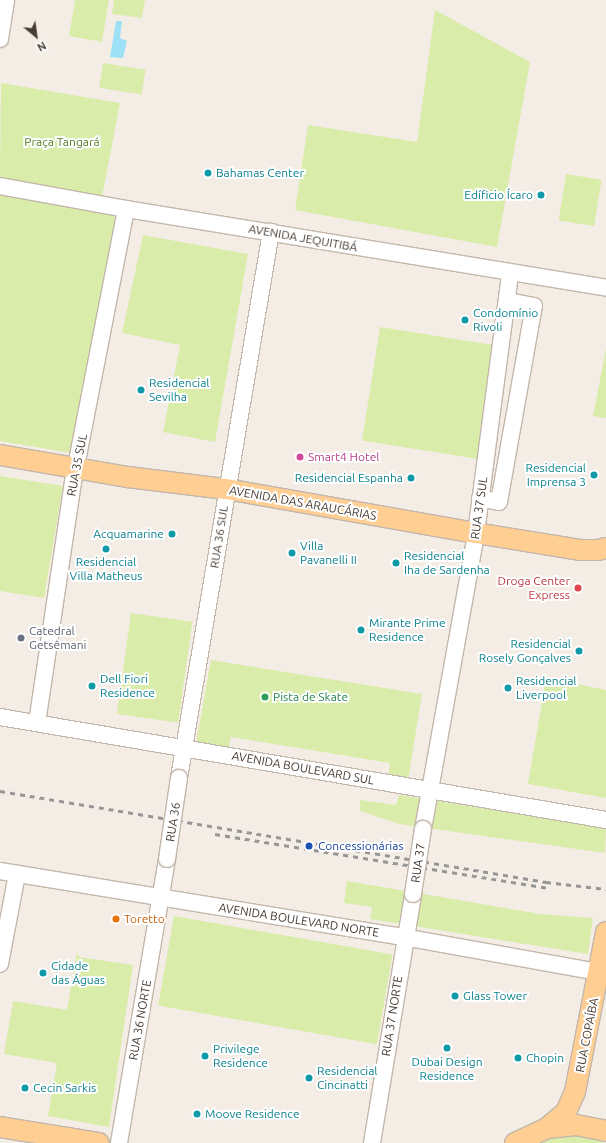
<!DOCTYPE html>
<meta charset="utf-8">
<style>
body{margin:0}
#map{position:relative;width:606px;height:1143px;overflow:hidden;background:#f4ede5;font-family:Ubuntu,sans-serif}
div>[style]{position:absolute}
.green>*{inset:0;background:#daecaa;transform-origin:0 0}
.water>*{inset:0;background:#9ce1f6}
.roads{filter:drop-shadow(1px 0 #c3b6aa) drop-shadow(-1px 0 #c3b6aa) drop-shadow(0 1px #c3b6aa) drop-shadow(0 -1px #c3b6aa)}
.minor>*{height:16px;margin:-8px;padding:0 8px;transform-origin:8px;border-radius:8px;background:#fff}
.major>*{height:20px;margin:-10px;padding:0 10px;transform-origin:10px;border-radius:10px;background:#ffce93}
.rail>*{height:3px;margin-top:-1.5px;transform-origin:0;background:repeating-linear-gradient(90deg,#969696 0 5px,transparent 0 10px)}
.bridges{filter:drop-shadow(1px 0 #c3b6aa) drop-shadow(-1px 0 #c3b6aa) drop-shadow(0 1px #c3b6aa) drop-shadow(0 -1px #c3b6aa)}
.minor-bridge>*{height:16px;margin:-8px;padding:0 8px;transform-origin:8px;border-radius:8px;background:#fff}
.dots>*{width:11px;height:11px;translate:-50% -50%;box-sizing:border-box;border:2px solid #fff;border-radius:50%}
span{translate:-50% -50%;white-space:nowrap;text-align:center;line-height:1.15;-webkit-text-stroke:4px #fff;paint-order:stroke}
.park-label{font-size:12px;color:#557e22}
.culture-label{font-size:12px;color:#0d838f}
.left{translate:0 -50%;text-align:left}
.right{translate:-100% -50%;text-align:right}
.street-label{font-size:12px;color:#473c34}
.hotel-label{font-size:12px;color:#b23c85}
.health-label{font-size:12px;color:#be3a42}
.worship-label{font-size:12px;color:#5b616d}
.leisure-label{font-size:12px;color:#27864d}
.transit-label{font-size:12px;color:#164399}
.food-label{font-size:12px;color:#c56008}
.north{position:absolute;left:16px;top:16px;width:40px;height:40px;-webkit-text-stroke:3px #fff;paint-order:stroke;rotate:151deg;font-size:11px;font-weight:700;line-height:16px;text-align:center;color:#473c34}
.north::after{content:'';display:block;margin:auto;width:14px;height:18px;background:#473c34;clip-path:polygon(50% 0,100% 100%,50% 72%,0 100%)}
</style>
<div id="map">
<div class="green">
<div style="clip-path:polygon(75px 0,109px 0,102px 42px,69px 36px)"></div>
<div style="clip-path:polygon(114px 0,145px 0,142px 18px,112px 14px)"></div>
<div style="clip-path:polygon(435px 10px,530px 62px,497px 247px,295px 210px,308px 125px,417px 142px)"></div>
<div style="left:103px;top:63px;width:43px;height:25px;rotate:9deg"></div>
<div style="clip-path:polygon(1px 83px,120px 103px,102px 197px,0 180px)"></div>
<div style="left:566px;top:174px;width:36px;height:47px;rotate:9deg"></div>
<div style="clip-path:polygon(0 195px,119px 216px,77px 454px,0 441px)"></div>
<div style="clip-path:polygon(143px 235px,248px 254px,215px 442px,163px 432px,180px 345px,122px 333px)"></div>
<div style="left:380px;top:327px;width:118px;height:115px;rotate:9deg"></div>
<div style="clip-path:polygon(606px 349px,606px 418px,593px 416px)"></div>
<div style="clip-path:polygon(0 476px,63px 486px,44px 598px,0 591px)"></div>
<div style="left:131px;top:613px;width:62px;height:102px;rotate:8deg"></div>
<div style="clip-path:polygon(211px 660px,422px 694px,408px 780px,388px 776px,390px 763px,231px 737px,228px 749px,196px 743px)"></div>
<div style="clip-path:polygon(546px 678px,606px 690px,606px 798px,528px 784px)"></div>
<div style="clip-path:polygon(399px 795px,606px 828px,605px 853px,399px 824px,360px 811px,360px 800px,396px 805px)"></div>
<div style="clip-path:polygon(347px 881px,540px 914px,593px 918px,588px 954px,370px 919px,372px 907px,344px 903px)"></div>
<div style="left:174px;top:916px;width:222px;height:91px;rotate:10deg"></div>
<div style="clip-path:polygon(77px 952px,79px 957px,133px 965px,109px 1127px,48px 1116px,57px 1063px,4px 1054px,13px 1001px,67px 1010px)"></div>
<div style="clip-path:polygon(573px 1136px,599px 1140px,605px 1143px,539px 1143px,547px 1139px)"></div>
</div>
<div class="water">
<div style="clip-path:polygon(116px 21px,122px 21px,120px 38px,127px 41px,123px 58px,110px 57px)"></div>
</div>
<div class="roads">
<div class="minor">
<div style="left:0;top:39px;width:39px;rotate:-81deg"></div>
<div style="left:0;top:186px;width:128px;rotate:10.3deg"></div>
<div style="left:126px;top:209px;width:486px;rotate:9.3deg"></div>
<div style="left:480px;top:498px;width:19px;rotate:12deg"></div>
<div style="left:499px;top:502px;width:199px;rotate:-79.9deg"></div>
<div style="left:534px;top:306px;width:26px;rotate:-169deg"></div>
<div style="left:0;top:717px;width:615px;rotate:9.65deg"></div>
<div style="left:37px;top:723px;width:244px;rotate:-81.5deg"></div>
<div style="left:73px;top:482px;width:278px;rotate:-79deg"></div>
<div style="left:179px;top:778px;width:554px;rotate:-80.44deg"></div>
<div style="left:423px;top:829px;width:301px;rotate:-79.8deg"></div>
<div style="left:476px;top:533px;width:262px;rotate:-82.5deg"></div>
<div style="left:0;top:871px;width:403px;rotate:9.3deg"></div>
<div style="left:398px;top:936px;width:203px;rotate:10.2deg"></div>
<div style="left:0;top:964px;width:92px;rotate:-79.3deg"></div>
<div style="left:119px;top:1143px;width:288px;rotate:-80.4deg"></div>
<div style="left:372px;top:1143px;width:252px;rotate:-80.6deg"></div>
</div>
<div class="major">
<div style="left:0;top:455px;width:130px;rotate:9.8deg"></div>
<div style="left:128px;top:477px;width:99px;rotate:7deg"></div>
<div style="left:226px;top:489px;width:254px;rotate:10deg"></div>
<div style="left:476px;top:533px;width:105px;rotate:9.3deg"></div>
<div style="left:580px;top:550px;width:18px"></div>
<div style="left:598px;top:550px;width:8px;rotate:-14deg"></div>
<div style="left:0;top:1127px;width:100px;rotate:9.2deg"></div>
<div style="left:547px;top:1128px;width:25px;rotate:-40deg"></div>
<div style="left:566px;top:1112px;width:22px;rotate:-66deg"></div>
<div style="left:575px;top:1092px;width:163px;rotate:-79deg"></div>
<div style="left:515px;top:1143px;width:35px;rotate:-25deg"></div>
<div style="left:547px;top:1128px;width:29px;rotate:-6deg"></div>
<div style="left:576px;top:1125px;width:31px;rotate:11deg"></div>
</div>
</div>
<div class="rail">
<div style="left:0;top:791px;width:554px;rotate:9.46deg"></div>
<div style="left:546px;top:882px;width:60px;rotate:6.7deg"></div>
<div style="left:215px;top:834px;width:338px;rotate:9.2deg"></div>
</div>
<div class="bridges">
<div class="minor-bridge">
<div style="left:167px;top:859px;width:82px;rotate:-81.6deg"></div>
<div style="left:413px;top:894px;width:66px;rotate:-81.3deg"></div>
</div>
</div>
<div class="dots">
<div style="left:208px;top:173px;background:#0f9aa8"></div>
<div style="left:541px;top:195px;background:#0f9aa8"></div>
<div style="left:465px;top:320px;background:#0f9aa8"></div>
<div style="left:141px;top:390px;background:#0f9aa8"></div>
<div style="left:300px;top:457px;background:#d1479c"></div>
<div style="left:594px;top:475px;background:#0f9aa8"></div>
<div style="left:411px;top:478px;background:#0f9aa8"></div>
<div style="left:172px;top:534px;background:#0f9aa8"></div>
<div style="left:106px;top:549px;background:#0f9aa8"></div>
<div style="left:292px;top:553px;background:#0f9aa8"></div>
<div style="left:396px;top:563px;background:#0f9aa8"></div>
<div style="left:578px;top:588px;background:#e0444e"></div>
<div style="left:361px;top:630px;background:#0f9aa8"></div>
<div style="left:21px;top:638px;background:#6b7280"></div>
<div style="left:579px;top:651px;background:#0f9aa8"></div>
<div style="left:92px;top:686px;background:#0f9aa8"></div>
<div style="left:508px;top:688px;background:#0f9aa8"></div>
<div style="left:265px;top:697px;background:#2e9e5b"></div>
<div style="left:309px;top:846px;background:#1a4fb4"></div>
<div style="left:116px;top:919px;background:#e8710a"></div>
<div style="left:43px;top:973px;background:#0f9aa8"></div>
<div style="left:455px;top:996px;background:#0f9aa8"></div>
<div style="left:447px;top:1048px;background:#0f9aa8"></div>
<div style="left:205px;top:1056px;background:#0f9aa8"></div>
<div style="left:518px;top:1058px;background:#0f9aa8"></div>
<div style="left:309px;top:1078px;background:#0f9aa8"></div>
<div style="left:25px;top:1088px;background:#0f9aa8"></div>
<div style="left:197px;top:1114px;background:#0f9aa8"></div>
</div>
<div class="park-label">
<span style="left:62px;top:142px">Praça Tangará</span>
</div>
<div class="culture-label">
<span class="left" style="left:216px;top:173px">Bahamas Center</span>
<span class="right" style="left:533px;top:195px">Edíficio Ícaro</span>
<span class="left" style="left:473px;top:320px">Condomínio<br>Rivoli</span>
<span class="left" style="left:149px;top:390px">Residencial<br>Sevilha</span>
<span class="right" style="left:586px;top:475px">Residencial<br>Imprensa 3</span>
<span class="right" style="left:403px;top:478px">Residencial Espanha</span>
<span class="right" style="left:164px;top:534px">Acquamarine</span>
<span class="left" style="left:300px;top:553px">Villa<br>Pavanelli II</span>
<span class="left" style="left:404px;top:563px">Residencial<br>Iha de Sardenha</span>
<span style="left:106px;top:569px">Residencial<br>Villa Matheus</span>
<span class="left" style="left:369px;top:630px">Mirante Prime<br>Residence</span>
<span class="right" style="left:571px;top:651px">Residencial<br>Rosely Gonçalves</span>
<span class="left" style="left:100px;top:686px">Dell Fiori<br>Residence</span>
<span class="left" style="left:516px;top:688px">Residencial<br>Liverpool</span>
<span class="left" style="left:51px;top:973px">Cidade<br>das Águas</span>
<span class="left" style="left:463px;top:996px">Glass Tower</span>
<span class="left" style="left:213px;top:1056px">Privilege<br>Residence</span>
<span class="left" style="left:526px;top:1058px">Chopin</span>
<span style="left:447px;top:1069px">Dubai Design<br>Residence</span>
<span class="left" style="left:317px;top:1078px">Residencial<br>Cincinatti</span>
<span class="left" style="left:33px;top:1088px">Cecin Sarkis</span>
<span class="left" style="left:205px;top:1114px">Moove Residence</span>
</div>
<div class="street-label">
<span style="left:303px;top:238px;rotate:10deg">AVENIDA JEQUITIBÁ</span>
<span style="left:77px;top:465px;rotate:-79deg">RUA 35 SUL</span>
<span style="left:303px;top:503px;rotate:10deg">AVENIDA DAS ARAUCÁRIAS</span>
<span style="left:479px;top:508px;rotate:-82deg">RUA 37 SUL</span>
<span style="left:219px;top:537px;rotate:-81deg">RUA 36 SUL</span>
<span style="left:303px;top:768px;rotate:10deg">AVENIDA BOULEVARD SUL</span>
<span style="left:173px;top:822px;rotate:-81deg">RUA 36</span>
<span style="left:418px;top:863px;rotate:-82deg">RUA 37</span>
<span style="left:299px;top:920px;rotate:9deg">AVENIDA BOULEVARD NORTE</span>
<span style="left:392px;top:1016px;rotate:-81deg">RUA 37 NORTE</span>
<span style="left:140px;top:1020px;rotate:-80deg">RUA 36 NORTE</span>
<span style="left:587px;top:1035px;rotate:-79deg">RUA COPAÍBA</span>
</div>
<div class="hotel-label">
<span class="left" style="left:308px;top:457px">Smart4 Hotel</span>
</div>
<div class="health-label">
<span class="right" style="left:570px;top:588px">Droga Center<br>Express</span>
</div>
<div class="worship-label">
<span class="left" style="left:29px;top:638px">Catedral<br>Getsêmani</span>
</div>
<div class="leisure-label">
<span class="left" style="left:273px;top:697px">Pista de Skate</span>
</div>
<div class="transit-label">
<span class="left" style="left:318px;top:846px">Concessionárias</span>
</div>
<div class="food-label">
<span class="left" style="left:124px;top:919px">Toretto</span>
</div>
<div class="north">N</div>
</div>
